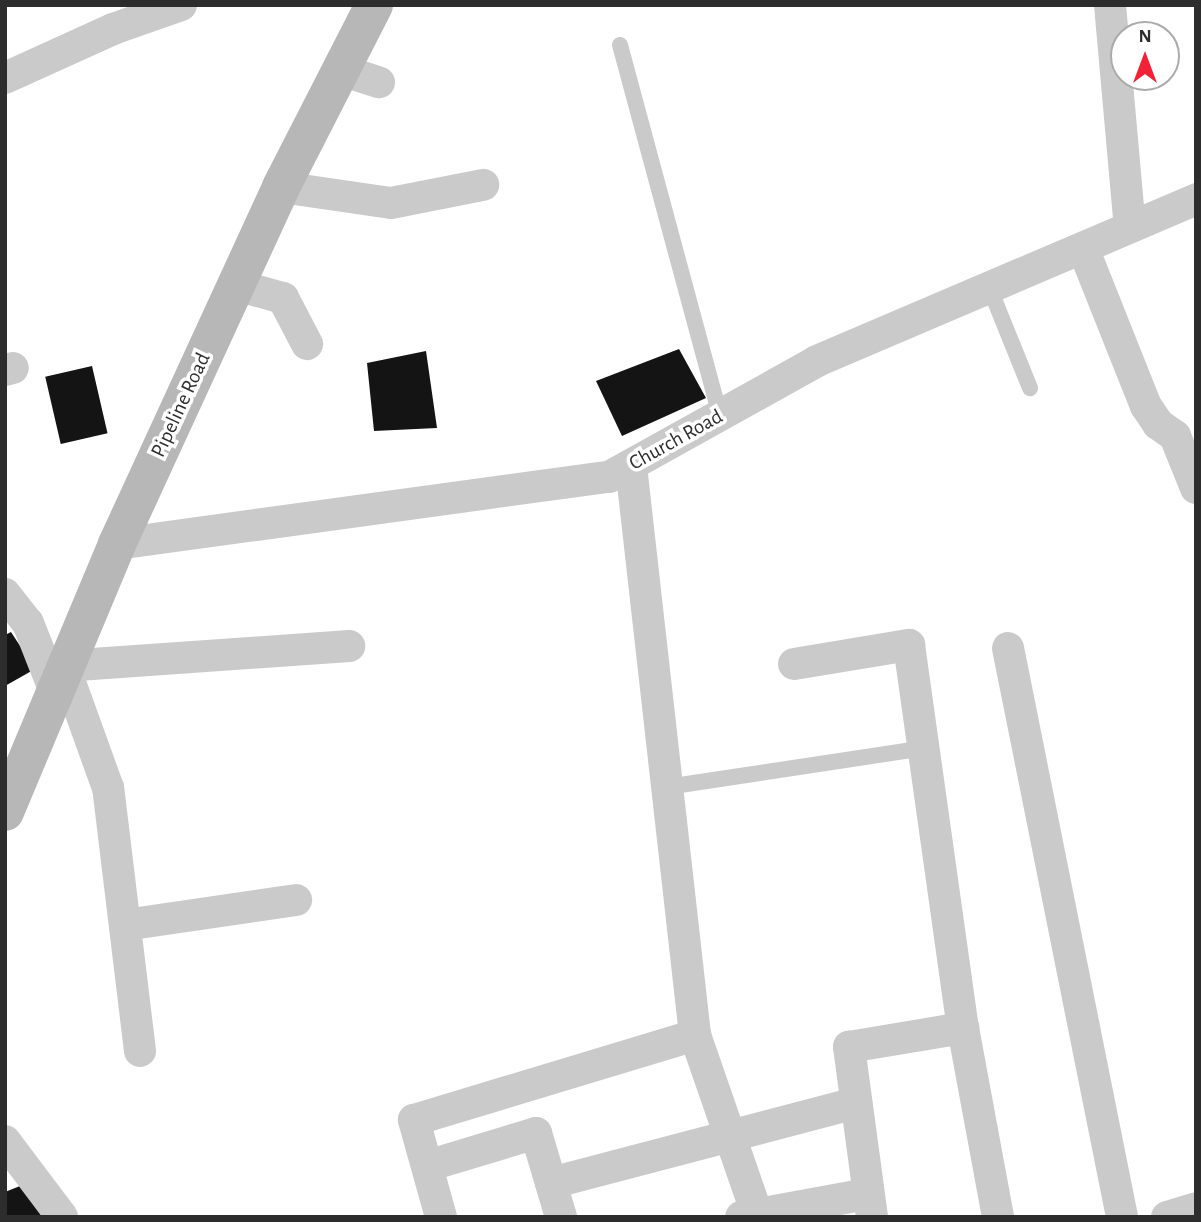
<!DOCTYPE html>
<style>
body{margin:0}
#map{position:relative;width:1201px;height:1222px;overflow:hidden;background:#fff;font-family:"Alegreya Sans",sans-serif}
div>[style]{position:absolute}
.building>*{inset:0;background:#141414;transform-origin:0 0}
.lane>*{height:16px;margin:-8px;padding:0 8px;transform-origin:8px;border-radius:8px;background:#cacaca}
.street>*{height:32px;margin:-16px;padding:0 16px;transform-origin:16px;border-radius:16px;background:#cacaca}
.secondary>*{height:38px;margin:-19px;padding:0 19px;transform-origin:19px;border-radius:19px;background:#b7b7b7}
span{translate:-50% -50%;white-space:nowrap;text-align:center;line-height:1.15;-webkit-text-stroke:7px #fff;paint-order:stroke}
.street-label{font-size:21px;color:#2d2d2d}
.frame{position:absolute;inset:0;border:7px solid #2d2d2d;pointer-events:none}
.north{position:absolute;left:1110px;top:21px;width:70px;height:70px;box-sizing:border-box;background:#fff;border:2px solid #ababab;border-radius:50%;rotate:0deg;font-size:19px;font-weight:700;line-height:28px;text-align:center;color:#2d2d2d}
.north::after{content:'';display:block;margin:auto;width:24px;height:32px;background:#f22135;clip-path:polygon(50% 0,100% 100%,50% 72%,0 100%)}
</style>
<div id="map">
<div class="building">
<div style="clip-path:polygon(679px 349px,706px 398px,622px 436px,596px 381px)"></div>
<div style="clip-path:polygon(426px 351px,437px 428px,374px 431px,367px 363px)"></div>
<div style="left:92px;top:366px;width:69px;height:48px;rotate:77deg"></div>
<div style="clip-path:polygon(11px 632px,35px 669px,5px 686px,5px 635px)"></div>
<div style="clip-path:polygon(25px 1184px,45px 1217px,5px 1217px,5px 1192px)"></div>
</div>
<div class="lane">
<div style="left:620px;top:45px;width:383px;rotate:74.9deg"></div>
<div style="left:990px;top:289px;width:107px;rotate:68deg"></div>
<div style="left:667px;top:787px;width:260px;rotate:-8.6deg"></div>
</div>
<div class="street">
<div style="left:1110px;top:5px;width:223px;rotate:84.9deg"></div>
<div style="left:341px;top:70px;width:40px;rotate:18deg"></div>
<div style="left:5px;top:78px;width:119px;rotate:-24.4deg"></div>
<div style="left:113px;top:29px;width:72px;rotate:-19.4deg"></div>
<div style="left:281px;top:187px;width:111px;rotate:8.3deg"></div>
<div style="left:391px;top:203px;width:94px;rotate:-11.1deg"></div>
<div style="left:1083px;top:248px;width:170px;rotate:68.3deg"></div>
<div style="left:1146px;top:406px;width:22px;rotate:56deg"></div>
<div style="left:1158px;top:424px;width:21px;rotate:35deg"></div>
<div style="left:1175px;top:436px;width:56px;rotate:68deg"></div>
<div style="left:236px;top:285px;width:49px;rotate:15.5deg"></div>
<div style="left:283px;top:298px;width:52px;rotate:62.4deg"></div>
<div style="left:5px;top:370px;width:8px;rotate:-14deg"></div>
<div style="left:631px;top:466px;width:573px;rotate:83.58deg"></div>
<div style="left:117px;top:544px;width:497px;rotate:-7.8deg"></div>
<div style="left:609px;top:477px;width:238px;rotate:-29.1deg"></div>
<div style="left:817px;top:361px;width:412px;rotate:-23.1deg"></div>
<div style="left:5px;top:594px;width:37px;rotate:52deg"></div>
<div style="left:28px;top:623px;width:71px;rotate:68.5deg"></div>
<div style="left:1008px;top:648px;width:580px;rotate:78.67deg"></div>
<div style="left:794px;top:664px;width:117px;rotate:-9.4deg"></div>
<div style="left:909px;top:645px;width:387px;rotate:82deg"></div>
<div style="left:125px;top:925px;width:173px;rotate:-8.3deg"></div>
<div style="left:140px;top:1051px;width:265px;rotate:-96.9deg"></div>
<div style="left:108px;top:788px;width:130px;rotate:-109.8deg"></div>
<div style="left:64px;top:666px;width:286px;rotate:-4deg"></div>
<div style="left:5px;top:1141px;width:95px;rotate:53.1deg"></div>
<div style="left:427px;top:1166px;width:114px;rotate:-16.8deg"></div>
<div style="left:536px;top:1133px;width:88px;rotate:73.4deg"></div>
<div style="left:551px;top:1183px;width:315px;rotate:-14.7deg"></div>
<div style="left:441px;top:1217px;width:101px;rotate:-105.6deg"></div>
<div style="left:414px;top:1120px;width:294px;rotate:-16.8deg"></div>
<div style="left:695px;top:1035px;width:193px;rotate:70.9deg"></div>
<div style="left:741px;top:1217px;width:128px;rotate:-10.3deg"></div>
<div style="left:872px;top:1217px;width:172px;rotate:-97.7deg"></div>
<div style="left:849px;top:1047px;width:116px;rotate:-9.5deg"></div>
<div style="left:963px;top:1028px;width:192px;rotate:79.5deg"></div>
<div style="left:1167px;top:1217px;width:30px;rotate:-17deg"></div>
</div>
<div class="secondary">
<div style="left:5px;top:812px;width:290px;rotate:-67.3deg"></div>
<div style="left:117px;top:544px;width:393px;rotate:-65.3deg"></div>
<div style="left:281px;top:187px;width:204px;rotate:-62.9deg"></div>
</div>
<div class="street-label">
<span style="left:181px;top:405px;rotate:-65deg">Pipeline Road</span>
<span style="left:676px;top:440px;rotate:-29deg">Church Road</span>
</div>
<div class="frame"></div>
<div class="north">N</div>
</div>
